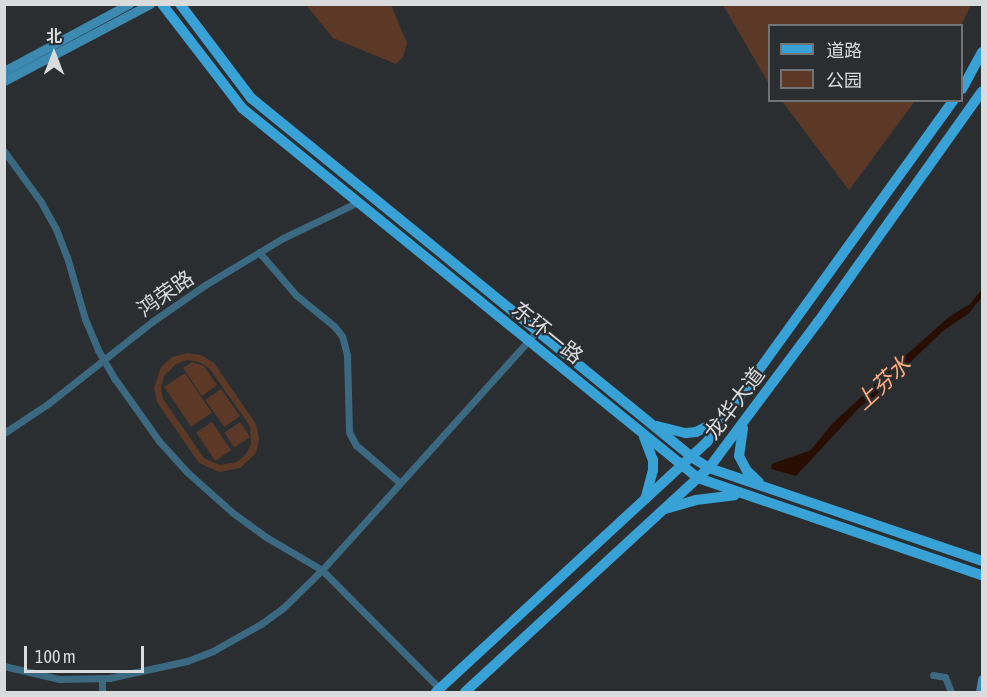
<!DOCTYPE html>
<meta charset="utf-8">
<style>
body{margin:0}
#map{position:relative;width:987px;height:697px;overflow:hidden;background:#2b2e30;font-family:"Asap Condensed","Noto Sans SC",sans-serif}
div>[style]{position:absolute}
.green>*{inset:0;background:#5c3926;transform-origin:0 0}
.water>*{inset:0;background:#280e02}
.street>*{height:7px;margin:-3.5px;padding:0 3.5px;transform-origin:3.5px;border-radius:3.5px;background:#3b6982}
.secondary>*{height:9px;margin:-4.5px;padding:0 4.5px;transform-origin:4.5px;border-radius:4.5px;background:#3c89b2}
.primary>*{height:10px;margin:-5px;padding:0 5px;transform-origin:5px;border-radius:5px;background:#38a2d6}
span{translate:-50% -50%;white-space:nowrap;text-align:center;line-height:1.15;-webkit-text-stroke:4.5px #2b2e30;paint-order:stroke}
.street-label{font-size:21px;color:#d9dbdc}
.water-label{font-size:22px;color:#ffac81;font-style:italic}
.frame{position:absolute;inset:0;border:6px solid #d9dbdc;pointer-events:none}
.legend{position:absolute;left:768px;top:24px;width:195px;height:78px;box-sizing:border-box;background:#2b2e30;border:2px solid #717375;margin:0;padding:8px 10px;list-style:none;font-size:18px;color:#d9dbdc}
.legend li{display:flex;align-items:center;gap:12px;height:30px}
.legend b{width:30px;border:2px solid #717375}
.north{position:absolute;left:24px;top:24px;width:60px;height:60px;-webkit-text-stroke:4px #2b2e30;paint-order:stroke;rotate:0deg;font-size:16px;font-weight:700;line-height:24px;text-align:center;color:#d9dbdc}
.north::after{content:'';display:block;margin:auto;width:21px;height:27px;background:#d9dbdc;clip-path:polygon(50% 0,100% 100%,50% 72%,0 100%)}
.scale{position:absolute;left:24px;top:646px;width:120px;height:27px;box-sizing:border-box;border:3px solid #d9dbdc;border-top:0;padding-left:8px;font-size:18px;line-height:21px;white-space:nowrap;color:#d9dbdc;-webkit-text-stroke:4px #2b2e30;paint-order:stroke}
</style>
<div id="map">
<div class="green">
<div style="clip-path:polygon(306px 5px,391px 5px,407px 43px,403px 57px,396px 64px,333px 38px)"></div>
<div style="clip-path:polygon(723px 5px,971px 5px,961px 25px,770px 26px,769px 84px)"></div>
<div style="clip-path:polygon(782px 101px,915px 101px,849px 190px)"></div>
<div style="clip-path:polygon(evenodd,187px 353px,201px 355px,214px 363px,256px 424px,259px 438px,256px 453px,240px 468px,219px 472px,199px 463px,157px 402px,154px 388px,161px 367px,172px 357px,187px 353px,187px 360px,199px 362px,209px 368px,250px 426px,251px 444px,246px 454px,237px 462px,220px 465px,204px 458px,163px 399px,161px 388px,164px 376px,176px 364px,187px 360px)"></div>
<div style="clip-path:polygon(192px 362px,204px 366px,217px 385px,202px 396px,183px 368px)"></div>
<div style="left:185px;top:373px;width:48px;height:25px;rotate:56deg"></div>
<div style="left:221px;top:389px;width:33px;height:19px;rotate:55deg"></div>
<div style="left:212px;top:422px;width:34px;height:19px;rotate:56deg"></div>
<div style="left:240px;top:422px;width:18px;height:19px;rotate:56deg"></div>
</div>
<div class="water">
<div style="clip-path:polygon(982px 289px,982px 297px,969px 313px,943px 331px,876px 395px,859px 408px,796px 476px,771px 469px,772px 464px,811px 450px,831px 425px,904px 357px,949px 317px,970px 304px)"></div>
</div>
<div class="street">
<div style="left:4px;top:151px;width:63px;rotate:54deg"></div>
<div style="left:41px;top:202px;width:31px;rotate:61deg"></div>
<div style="left:56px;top:229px;width:30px;rotate:69deg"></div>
<div style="left:67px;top:257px;width:65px;rotate:73.8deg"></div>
<div style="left:85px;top:319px;width:34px;rotate:67deg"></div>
<div style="left:98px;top:350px;width:34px;rotate:60deg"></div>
<div style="left:115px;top:379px;width:76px;rotate:54.6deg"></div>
<div style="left:159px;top:441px;width:42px;rotate:47.9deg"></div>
<div style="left:187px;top:472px;width:62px;rotate:41.7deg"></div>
<div style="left:233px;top:513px;width:41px;rotate:36deg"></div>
<div style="left:266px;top:537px;width:65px;rotate:30.5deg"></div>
<div style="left:322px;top:570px;width:168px;rotate:45.2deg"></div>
<div style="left:259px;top:252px;width:57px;rotate:49.3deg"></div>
<div style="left:296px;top:295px;width:49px;rotate:39.2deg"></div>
<div style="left:334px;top:326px;width:13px;rotate:51deg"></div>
<div style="left:342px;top:336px;width:20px;rotate:75deg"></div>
<div style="left:347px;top:355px;width:77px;rotate:88.5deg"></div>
<div style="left:349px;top:432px;width:15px;rotate:62deg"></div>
<div style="left:356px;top:445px;width:58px;rotate:40.8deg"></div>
<div style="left:4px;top:433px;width:54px;rotate:-33.7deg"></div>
<div style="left:49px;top:403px;width:132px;rotate:-38.3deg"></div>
<div style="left:153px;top:321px;width:63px;rotate:-34.7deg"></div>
<div style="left:205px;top:285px;width:91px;rotate:-31.1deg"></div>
<div style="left:283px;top:238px;width:83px;rotate:-25.6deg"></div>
<div style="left:4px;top:666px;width:57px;rotate:13.3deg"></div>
<div style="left:59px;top:679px;width:50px;rotate:-1.1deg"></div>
<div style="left:109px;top:678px;width:80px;rotate:-12.3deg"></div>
<div style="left:187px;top:661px;width:28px;rotate:-21deg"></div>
<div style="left:213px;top:651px;width:55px;rotate:-29.4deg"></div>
<div style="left:261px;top:624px;width:27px;rotate:-36deg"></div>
<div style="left:283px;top:608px;width:54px;rotate:-44.3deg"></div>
<div style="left:322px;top:570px;width:323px;rotate:-48deg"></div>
<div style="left:933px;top:675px;width:12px;rotate:9deg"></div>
<div style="left:945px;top:677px;width:16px;rotate:68deg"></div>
<div style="left:102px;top:679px;width:13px;rotate:90deg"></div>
</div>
<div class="secondary">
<div style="left:4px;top:71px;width:142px;rotate:-28.2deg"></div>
<div style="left:4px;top:81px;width:165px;rotate:-27.8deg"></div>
<div style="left:980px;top:692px;width:13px;rotate:-81deg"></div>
</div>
<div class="primary">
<div style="left:162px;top:4px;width:131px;rotate:52.4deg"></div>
<div style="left:242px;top:108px;width:587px;rotate:39.06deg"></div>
<div style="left:698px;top:478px;width:300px;rotate:18.9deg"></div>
<div style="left:180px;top:4px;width:118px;rotate:52.9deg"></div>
<div style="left:251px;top:98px;width:570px;rotate:39.16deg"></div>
<div style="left:693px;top:458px;width:19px;rotate:32deg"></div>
<div style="left:709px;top:468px;width:288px;rotate:18.8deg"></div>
<div style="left:962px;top:89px;width:42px;rotate:-61.6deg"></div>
<div style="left:657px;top:426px;width:30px;rotate:14deg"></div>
<div style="left:686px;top:433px;width:10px;rotate:-6deg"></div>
<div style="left:696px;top:432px;width:29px;rotate:-27deg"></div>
<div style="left:743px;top:428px;width:28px;rotate:98deg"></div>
<div style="left:739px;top:456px;width:17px;rotate:62deg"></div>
<div style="left:747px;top:471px;width:16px;rotate:43deg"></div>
<div style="left:644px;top:437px;width:25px;rotate:69deg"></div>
<div style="left:653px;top:460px;width:10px;rotate:90deg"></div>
<div style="left:653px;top:470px;width:30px;rotate:105deg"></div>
<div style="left:665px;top:509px;width:32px;rotate:-16deg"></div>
<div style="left:696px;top:500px;width:39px;rotate:-7deg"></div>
<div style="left:436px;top:692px;width:369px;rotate:-42.7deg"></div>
<div style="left:707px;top:442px;width:422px;rotate:-54.2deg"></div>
<div style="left:465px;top:692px;width:331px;rotate:-42.6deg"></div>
<div style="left:709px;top:468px;width:182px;rotate:-53.3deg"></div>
<div style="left:818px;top:322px;width:283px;rotate:-54.6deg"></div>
</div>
<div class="street-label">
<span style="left:165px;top:293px;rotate:-35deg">鸿荣路</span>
<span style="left:548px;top:332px;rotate:39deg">东环一路</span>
<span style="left:734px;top:403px;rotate:-53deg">龙华大道</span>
</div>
<div class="water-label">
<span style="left:883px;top:383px;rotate:-43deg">上芬水</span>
</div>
<div class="frame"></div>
<ul class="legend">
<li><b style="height:8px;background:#38a2d6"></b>道路</li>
<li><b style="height:16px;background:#5c3926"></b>公园</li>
</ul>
<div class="north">北</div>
<div class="scale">100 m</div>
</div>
